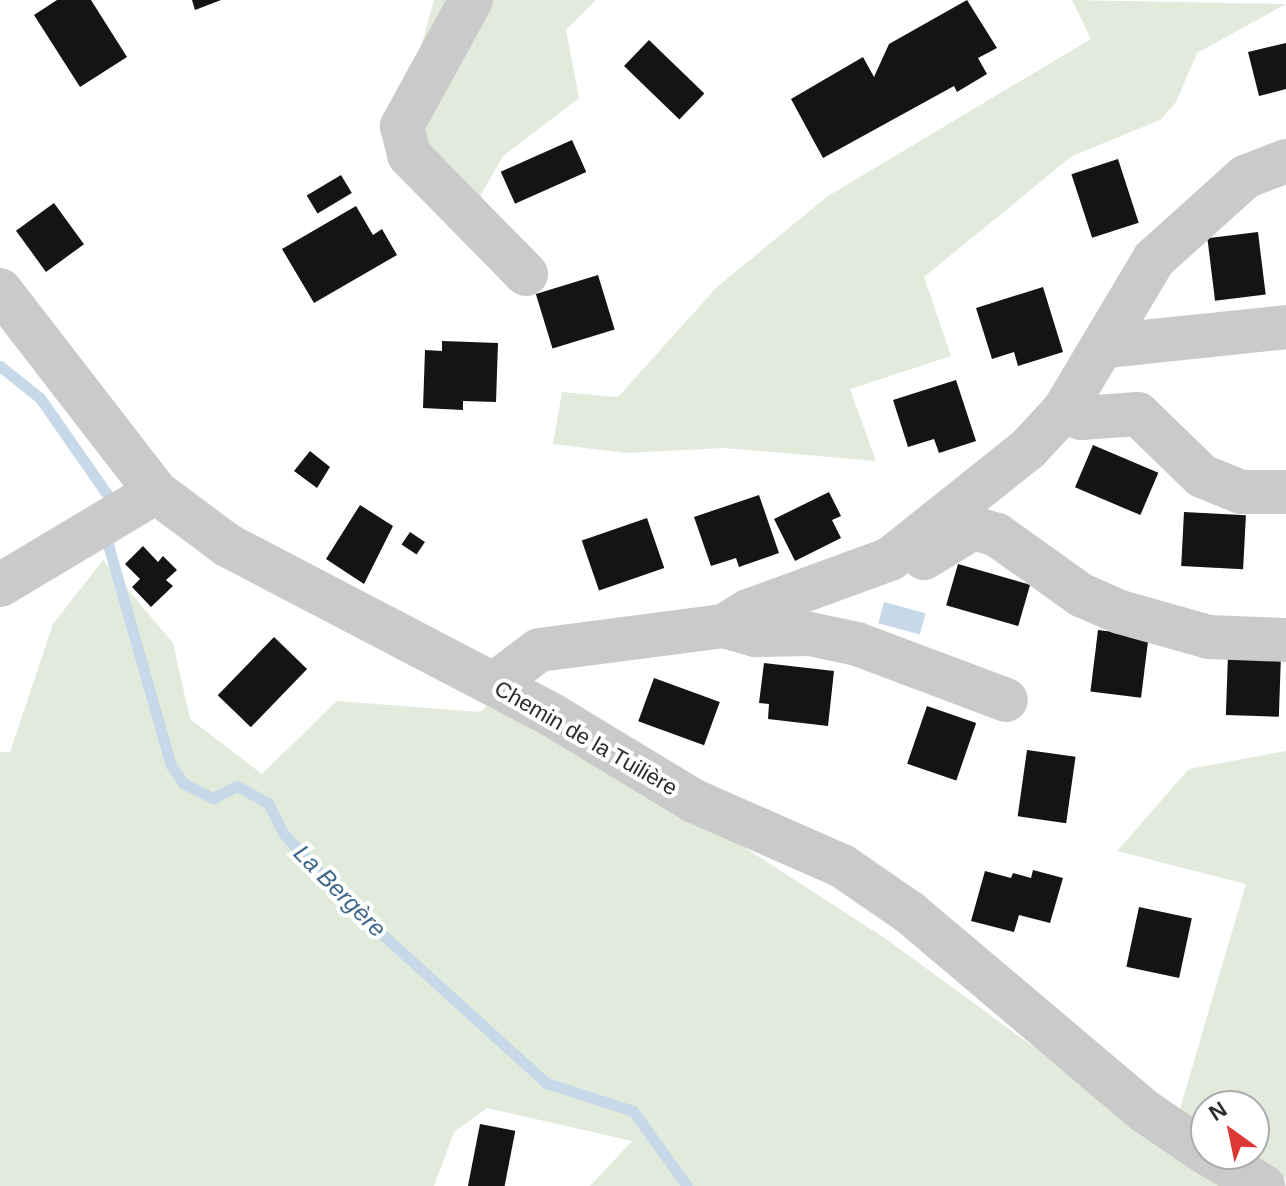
<!DOCTYPE html>
<meta charset="utf-8">
<style>
body{margin:0}
#map{position:relative;width:1286px;height:1186px;overflow:hidden;background:#fff;font-family:Arial,sans-serif}
div>[style]{position:absolute}
.green>*{inset:0;background:#e2eadb}
.water>*{inset:0;background:#c7d9e9;transform-origin:0 0}
.stream>*{height:11px;margin:-5.5px;padding:0 5.5px;transform-origin:5.5px;border-radius:5.5px;background:#c7d9e9}
.building>*{inset:0;background:#141414;transform-origin:0 0}
.minor>*{height:44px;margin:-22px;padding:0 22px;transform-origin:22px;border-radius:22px;background:#cacaca}
span{translate:-50% -50%;white-space:nowrap;text-align:center;line-height:1.15;-webkit-text-stroke:8px #fff;paint-order:stroke}
.street-label{font-size:22px;color:#2d2d2d}
.water-label{font-size:24px;color:#3f678b;font-style:italic}
.north{position:absolute;left:1190px;top:1090px;width:80px;height:80px;box-sizing:border-box;background:#fff;border:2px solid #ababab;border-radius:50%;rotate:327deg;font-size:22px;font-weight:700;line-height:32px;text-align:center;color:#2d2d2d}
.north::after{content:'';display:block;margin:auto;width:28px;height:36px;background:#dd3836;clip-path:polygon(50% 0,100% 100%,50% 72%,0 100%)}
</style>
<div id="map">
<div class="green">
<div style="clip-path:polygon(434px 0,596px 0,566px 30px,579px 98px,503px 156px,479px 198px,395px 141px)"></div>
<div style="clip-path:polygon(1072px 0,1286px 4px,1197px 53px,1176px 102px,1160px 120px,1072px 156px,924px 277px,951px 356px,850px 389px,876px 461px,723px 448px,626px 453px,553px 444px,562px 392px,618px 397px,717px 287px,828px 196px,1091px 39px)"></div>
<div style="clip-path:polygon(103px 560px,173px 643px,190px 719px,262px 774px,337px 701px,480px 712px,490px 703px,693px 814px,886px 939px,1224px 1186px,590px 1186px,632px 1141px,487px 1108px,454px 1132px,434px 1186px,0 1186px,0 752px,10px 752px,53px 624px)"></div>
<div style="clip-path:polygon(1286px 751px,1286px 1179px,1236px 1154px,1254px 1154px,1254px 1106px,1206px 1106px,1206px 1132px,1179px 1112px,1246px 884px,1117px 851px,1189px 769px)"></div>
</div>
<div class="water">
<div style="left:884px;top:602px;width:43px;height:22px;rotate:15deg"></div>
</div>
<div class="stream">
<div style="left:0;top:366px;width:51px;rotate:38.7deg"></div>
<div style="left:40px;top:398px;width:121px;rotate:55.1deg"></div>
<div style="left:107px;top:541px;width:233px;rotate:74.1deg"></div>
<div style="left:171px;top:765px;width:22px;rotate:56deg"></div>
<div style="left:183px;top:783px;width:34px;rotate:27deg"></div>
<div style="left:213px;top:798px;width:27px;rotate:-27deg"></div>
<div style="left:237px;top:786px;width:35px;rotate:29deg"></div>
<div style="left:268px;top:803px;width:34px;rotate:63deg"></div>
<div style="left:283px;top:833px;width:98px;rotate:47.1deg"></div>
<div style="left:350px;top:905px;width:265px;rotate:42.2deg"></div>
<div style="left:546px;top:1083px;width:91px;rotate:17.8deg"></div>
<div style="left:633px;top:1111px;width:92px;rotate:54.2deg"></div>
</div>
<div class="building">
<div style="clip-path:polygon(57px 0,91px 0,127px 57px,80px 87px,34px 15px)"></div>
<div style="clip-path:polygon(192px 0,221px 0,195px 10px)"></div>
<div style="clip-path:polygon(967px 0,997px 48px,978px 58px,987px 74px,957px 92px,954px 86px,823px 158px,791px 99px,863px 57px,874px 77px,889px 44px)"></div>
<div style="left:649px;top:40px;width:77px;height:36px;rotate:44deg"></div>
<div style="clip-path:polygon(1286px 43px,1286px 89px,1259px 96px,1248px 52px)"></div>
<div style="left:572px;top:140px;width:35px;height:78px;rotate:66deg"></div>
<div style="left:1118px;top:159px;width:67px;height:49px;rotate:72deg"></div>
<div style="left:341px;top:175px;width:21px;height:40px;rotate:59deg"></div>
<div style="left:54px;top:203px;width:51px;height:47px;rotate:54deg"></div>
<div style="clip-path:polygon(356px 206px,373px 235px,382px 229px,397px 255px,314px 303px,282px 249px)"></div>
<div style="left:1258px;top:232px;width:63px;height:51px;rotate:83deg"></div>
<div style="left:598px;top:275px;width:57px;height:65px;rotate:73deg"></div>
<div style="clip-path:polygon(1043px 287px,1063px 352px,1018px 366px,1014px 352px,992px 359px,976px 308px)"></div>
<div style="clip-path:polygon(442px 341px,498px 343px,496px 402px,463px 401px,463px 410px,423px 408px,425px 350px,442px 351px)"></div>
<div style="clip-path:polygon(956px 380px,976px 441px,939px 453px,934px 439px,908px 447px,893px 400px)"></div>
<div style="left:1093px;top:445px;width:71px;height:46px;rotate:23deg"></div>
<div style="clip-path:polygon(310px 451px,330px 467px,317px 488px,294px 471px)"></div>
<div style="clip-path:polygon(829px 492px,841px 516px,832px 520px,841px 538px,795px 561px,774px 519px)"></div>
<div style="clip-path:polygon(759px 495px,779px 553px,739px 567px,736px 558px,711px 566px,694px 517px)"></div>
<div style="clip-path:polygon(360px 505px,393px 526px,364px 584px,326px 559px)"></div>
<div style="left:1184px;top:512px;width:62px;height:54px;rotate:3deg"></div>
<div style="left:647px;top:518px;width:53px;height:69px;rotate:71deg"></div>
<div style="left:410px;top:532px;width:18px;height:15px;rotate:34deg"></div>
<div style="clip-path:polygon(143px 546px,158px 562px,163px 556px,177px 570px,166px 580px,173px 586px,151px 607px,132px 587px,140px 579px,125px 564px)"></div>
<div style="left:958px;top:564px;width:75px;height:43px;rotate:16deg"></div>
<div style="left:1098px;top:630px;width:51px;height:62px;rotate:7deg"></div>
<div style="left:274px;top:637px;width:46px;height:81px;rotate:44deg"></div>
<div style="left:1228px;top:654px;width:53px;height:61px;rotate:2deg"></div>
<div style="clip-path:polygon(764px 663px,834px 671px,828px 726px,768px 719px,769px 704px,759px 703px)"></div>
<div style="left:654px;top:678px;width:70px;height:46px;rotate:20deg"></div>
<div style="left:927px;top:706px;width:52px;height:61px;rotate:19deg"></div>
<div style="left:1027px;top:750px;width:49px;height:67px;rotate:8deg"></div>
<div style="clip-path:polygon(1033px 870px,1063px 878px,1050px 923px,1019px 915px,1014px 932px,971px 921px,985px 871px,1011px 878px,1013px 873px,1031px 878px)"></div>
<div style="left:1139px;top:907px;width:54px;height:61px;rotate:12deg"></div>
<div style="left:480px;top:1124px;width:36px;height:63px;rotate:11deg"></div>
</div>
<div class="minor">
<div style="left:471px;top:0;width:144px;rotate:118.7deg"></div>
<div style="left:402px;top:126px;width:30px;rotate:76deg"></div>
<div style="left:409px;top:155px;width:167px;rotate:45.5deg"></div>
<div style="left:0;top:290px;width:255px;rotate:52.3deg"></div>
<div style="left:156px;top:492px;width:89px;rotate:36.7deg"></div>
<div style="left:227px;top:545px;width:367px;rotate:27.6deg"></div>
<div style="left:552px;top:715px;width:166px;rotate:31.2deg"></div>
<div style="left:694px;top:801px;width:162px;rotate:23.7deg"></div>
<div style="left:842px;top:866px;width:81px;rotate:34.5deg"></div>
<div style="left:909px;top:912px;width:310px;rotate:40.2deg"></div>
<div style="left:1146px;top:1112px;width:73px;rotate:34.3deg"></div>
<div style="left:1106px;top:346px;width:181px;rotate:-6deg"></div>
<div style="left:1064px;top:410px;width:19px;rotate:25deg"></div>
<div style="left:1081px;top:418px;width:57px;rotate:-4deg"></div>
<div style="left:1138px;top:414px;width:89px;rotate:44.1deg"></div>
<div style="left:1202px;top:476px;width:42px;rotate:22.3deg"></div>
<div style="left:1241px;top:492px;width:45px"></div>
<div style="left:924px;top:558px;width:57px;rotate:-31.5deg"></div>
<div style="left:973px;top:528px;width:25px;rotate:16deg"></div>
<div style="left:997px;top:535px;width:103px;rotate:35.5deg"></div>
<div style="left:1081px;top:595px;width:43px;rotate:23.6deg"></div>
<div style="left:1120px;top:612px;width:92px;rotate:15.7deg"></div>
<div style="left:1209px;top:637px;width:77px;rotate:2.2deg"></div>
<div style="left:0;top:585px;width:182px;rotate:-30.8deg"></div>
<div style="left:724px;top:626px;width:28px;rotate:-32deg"></div>
<div style="left:748px;top:611px;width:151px;rotate:-20.1deg"></div>
<div style="left:890px;top:559px;width:176px;rotate:-38.6deg"></div>
<div style="left:1028px;top:449px;width:53px;rotate:-47.3deg"></div>
<div style="left:1064px;top:410px;width:176px;rotate:-59.2deg"></div>
<div style="left:1154px;top:259px;width:122px;rotate:-42deg"></div>
<div style="left:1245px;top:177px;width:44px;rotate:-21.3deg"></div>
<div style="left:494px;top:684px;width:56px;rotate:-37.1deg"></div>
<div style="left:539px;top:650px;width:187px;rotate:-7.4deg"></div>
<div style="left:724px;top:626px;width:33px;rotate:16deg"></div>
<div style="left:756px;top:635px;width:54px;rotate:-1.1deg"></div>
<div style="left:810px;top:634px;width:48px;rotate:12deg"></div>
<div style="left:857px;top:644px;width:159px;rotate:20.6deg"></div>
<div style="left:1208px;top:1154px;width:64px;rotate:30.2deg"></div>
</div>
<div class="street-label">
<span style="left:586px;top:738px;rotate:30deg">Chemin de la Tuilière</span>
</div>
<div class="water-label">
<span style="left:340px;top:891px;rotate:45deg">La Bergère</span>
</div>
<div class="north">N</div>
</div>
